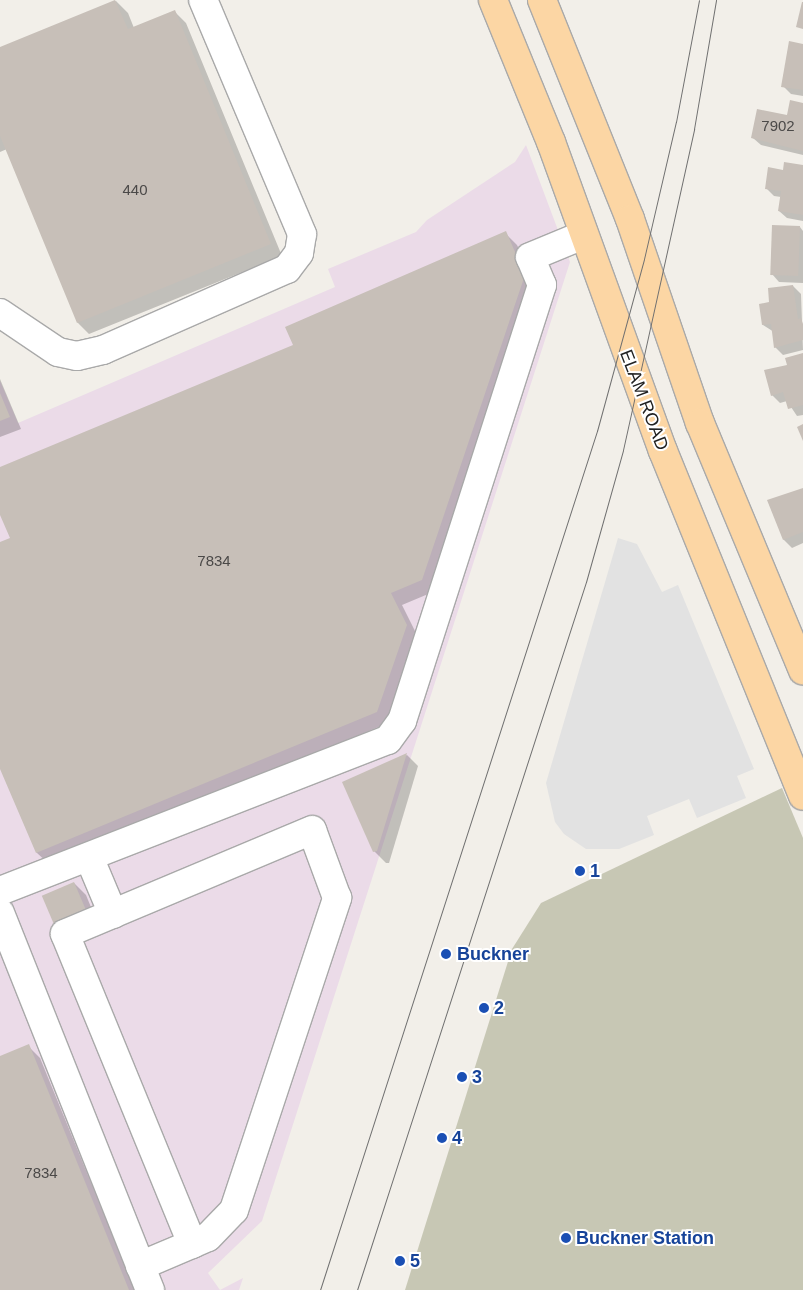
<!DOCTYPE html>
<style>
body{margin:0}
#map{position:relative;width:803px;height:1290px;overflow:hidden;background:#f2efe9;font-family:Helvetica,sans-serif}
div>[style]{position:absolute}
.industrial>*{inset:0;background:#ebdbe8}
.construction>*{inset:0;background:#c7c7b4}
.parking>*{inset:0;background:#e2e2e2}
.shadow>*{inset:0;background:#0003}
.building>*{inset:0;background:#c7bfb8;transform-origin:0 0}
.roads{filter:drop-shadow(1px 0 #a9a9a9) drop-shadow(-1px 0 #a9a9a9) drop-shadow(0 1px #a9a9a9) drop-shadow(0 -1px #a9a9a9)}
.minor>*{height:28px;margin:-14px;padding:0 14px;transform-origin:14px;border-radius:14px;background:#fff}
.major>*{height:28px;margin:-14px;padding:0 14px;transform-origin:14px;border-radius:14px;background:#fcd6a4}
.tram>*{height:1px;margin:-0.5px;padding:0 0.5px;transform-origin:0.5px;border-radius:0.5px;background:#707070}
.dots>*{width:14px;height:14px;translate:-50% -50%;box-sizing:border-box;border:2px solid #fff;border-radius:50%}
span{translate:-50% -50%;white-space:nowrap;text-align:center;line-height:1.15;-webkit-text-stroke:4px #fff;paint-order:stroke}
.number-label{font-size:15px;color:#4b4948}
.number-label span{-webkit-text-stroke-width:0}
.street-label{font-size:18px;color:#222}
.transit-label{font-size:18px;color:#164399;font-weight:700}
.left{translate:0 -50%;text-align:left}
</style>
<div id="map">
<div class="industrial">
<div style="clip-path:polygon(526px 145px,570px 262px,262px 1221px,208px 1273px,220px 1290px,243px 1278px,239px 1290px,0 1290px,0 381px,18px 423px,335px 287px,328px 269px,416px 232px,427px 220px,515px 162px)"></div>
</div>
<div class="construction">
<div style="clip-path:polygon(782px 788px,803px 838px,803px 1290px,405px 1290px,512px 949px,541px 903px)"></div>
</div>
<div class="parking">
<div style="clip-path:polygon(618px 538px,637px 544px,662px 592px,678px 585px,754px 769px,737px 776px,746px 798px,697px 818px,689px 799px,647px 816px,654px 835px,619px 849px,586px 849px,564px 834px,555px 822px,546px 783px)"></div>
</div>
<div class="shadow">
<div style="clip-path:polygon(116px 1px,128px 13px,134px 28px,174px 11px,186px 23px,282px 256px,89px 334px,78px 323px,7px 149px,0 152px,0 48px)"></div>
<div style="clip-path:polygon(803px 45px,803px 96px,791px 94px,783px 86px)"></div>
<div style="clip-path:polygon(803px 104px,803px 155px,761px 145px,753px 138px)"></div>
<div style="clip-path:polygon(803px 166px,803px 221px,787px 218px,779px 211px,781px 197px,774px 196px,766px 188px,784px 171px)"></div>
<div style="clip-path:polygon(800px 227px,803px 231px,803px 283px,779px 282px,772px 274px)"></div>
<div style="clip-path:polygon(505px 233px,517px 245px,536px 287px,433px 592px,402px 605px,418px 637px,388px 723px,49px 864px,37px 853px,0 766px,0 543px,11px 539px,0 512px,0 469px,295px 346px)"></div>
<div style="clip-path:polygon(793px 286px,801px 294px,803px 350px,783px 355px,775px 347px,774px 332px,763px 325px,771px 303px)"></div>
<div style="clip-path:polygon(803px 355px,803px 415px,797px 416px,787px 401px,780px 403px,772px 395px,788px 366px)"></div>
<div style="clip-path:polygon(0 379px,21px 429px,0 437px)"></div>
<div style="clip-path:polygon(803px 489px,803px 543px,792px 548px,784px 540px,768px 501px)"></div>
<div style="clip-path:polygon(407px 755px,418px 766px,389px 863px,386px 863px,374px 851px,344px 783px)"></div>
<div style="clip-path:polygon(74px 883px,86px 895px,97px 922px,67px 934px,55px 923px)"></div>
<div style="clip-path:polygon(28px 1046px,40px 1058px,135px 1290px,0 1290px,0 1057px)"></div>
</div>
<div class="building">
<div style="clip-path:polygon(115px 0,128px 29px,175px 10px,271px 244px,77px 323px,0 136px,0 47px)"></div>
<div style="clip-path:polygon(802px 2px,803px 2px,803px 29px,796px 27px)"></div>
<div style="clip-path:polygon(789px 41px,803px 44px,803px 90px,781px 87px)"></div>
<div style="clip-path:polygon(790px 100px,803px 103px,803px 151px,751px 138px,757px 109px,787px 115px)"></div>
<div style="clip-path:polygon(784px 162px,803px 165px,803px 215px,778px 211px,781px 191px,765px 189px,768px 167px,783px 170px)"></div>
<div style="left:772px;top:225px;width:28px;height:50px;rotate:2deg"></div>
<div style="clip-path:polygon(506px 231px,525px 275px,422px 580px,391px 593px,407px 625px,377px 712px,36px 853px,0 769px,0 542px,10px 538px,0 515px,0 467px,293px 345px,285px 327px)"></div>
<div style="clip-path:polygon(793px 285px,798px 319px,801px 318px,803px 324px,803px 340px,774px 348px,771px 324px,762px 325px,759px 304px,769px 302px,768px 288px)"></div>
<div style="clip-path:polygon(803px 353px,803px 405px,788px 409px,783px 392px,771px 396px,764px 370px,787px 365px,785px 358px)"></div>
<div style="clip-path:polygon(0 393px,10px 417px,0 421px)"></div>
<div style="clip-path:polygon(803px 424px,803px 441px,797px 427px)"></div>
<div style="clip-path:polygon(803px 488px,803px 532px,783px 540px,767px 500px)"></div>
<div style="clip-path:polygon(407px 753px,377px 851px,373px 852px,342px 782px)"></div>
<div style="left:74px;top:882px;width:30px;height:35px;rotate:67deg"></div>
<div style="clip-path:polygon(29px 1044px,129px 1290px,0 1290px,0 1056px)"></div>
</div>
<div class="roads">
<div class="minor">
<div style="left:0;top:313px;width:70px;rotate:33.9deg"></div>
<div style="left:58px;top:352px;width:19px;rotate:12deg"></div>
<div style="left:77px;top:356px;width:27px;rotate:-13deg"></div>
<div style="left:103px;top:350px;width:201px;rotate:-23.8deg"></div>
<div style="left:287px;top:269px;width:20px;rotate:-53deg"></div>
<div style="left:299px;top:253px;width:19px;rotate:-81deg"></div>
<div style="left:302px;top:234px;width:254px;rotate:-112.9deg"></div>
<div style="left:89px;top:857px;width:62px;rotate:67.2deg"></div>
<div style="left:0;top:891px;width:416px;rotate:-21.3deg"></div>
<div style="left:388px;top:740px;width:24px;rotate:-54deg"></div>
<div style="left:402px;top:721px;width:458px;rotate:-72.2deg"></div>
<div style="left:542px;top:285px;width:30px;rotate:-113deg"></div>
<div style="left:530px;top:257px;width:57px;rotate:-22.5deg"></div>
<div style="left:0;top:913px;width:406px;rotate:68.3deg"></div>
<div style="left:140px;top:1266px;width:56px;rotate:-22.9deg"></div>
<div style="left:192px;top:1244px;width:17px;rotate:-24deg"></div>
<div style="left:208px;top:1237px;width:37px;rotate:-46deg"></div>
<div style="left:234px;top:1210px;width:329px;rotate:-71.7deg"></div>
<div style="left:337px;top:898px;width:72px;rotate:-110.2deg"></div>
<div style="left:312px;top:830px;width:268px;rotate:157.2deg"></div>
<div style="left:65px;top:934px;width:335px;rotate:67.7deg"></div>
</div>
<div class="major">
<div style="left:493px;top:0;width:153px;rotate:67.8deg"></div>
<div style="left:551px;top:142px;width:329px;rotate:70.1deg"></div>
<div style="left:663px;top:451px;width:372px;rotate:67.9deg"></div>
<div style="left:542px;top:0;width:236px;rotate:68.1deg"></div>
<div style="left:630px;top:219px;width:216px;rotate:71.1deg"></div>
<div style="left:700px;top:423px;width:268px;rotate:67.4deg"></div>
</div>
</div>
<div class="tram">
<div style="left:320px;top:1290px;width:903px;rotate:-72.13deg"></div>
<div style="left:597px;top:431px;width:178px;rotate:-74.7deg"></div>
<div style="left:644px;top:259px;width:141px;rotate:-76.9deg"></div>
<div style="left:676px;top:122px;width:124px;rotate:-79.3deg"></div>
<div style="left:357px;top:1290px;width:744px;rotate:-72.08deg"></div>
<div style="left:586px;top:582px;width:137px;rotate:-74.3deg"></div>
<div style="left:623px;top:450px;width:329px;rotate:-77.5deg"></div>
<div style="left:694px;top:129px;width:131px;rotate:-80.3deg"></div>
</div>
<div class="dots">
<div style="left:580px;top:871px;background:#1a4fb4"></div>
<div style="left:446px;top:954px;background:#1a4fb4"></div>
<div style="left:484px;top:1008px;background:#1a4fb4"></div>
<div style="left:462px;top:1077px;background:#1a4fb4"></div>
<div style="left:442px;top:1138px;background:#1a4fb4"></div>
<div style="left:566px;top:1238px;background:#1a4fb4"></div>
<div style="left:400px;top:1261px;background:#1a4fb4"></div>
</div>
<div class="number-label">
<span style="left:778px;top:126px">7902</span>
<span style="left:135px;top:190px">440</span>
<span style="left:214px;top:561px">7834</span>
<span style="left:41px;top:1173px">7834</span>
</div>
<div class="street-label">
<span style="left:644px;top:400px;rotate:69deg">ELAM ROAD</span>
</div>
<div class="transit-label">
<span class="left" style="left:590px;top:871px">1</span>
<span class="left" style="left:457px;top:954px">Buckner</span>
<span class="left" style="left:494px;top:1008px">2</span>
<span class="left" style="left:472px;top:1077px">3</span>
<span class="left" style="left:452px;top:1138px">4</span>
<span class="left" style="left:576px;top:1238px">Buckner Station</span>
<span class="left" style="left:410px;top:1261px">5</span>
</div>
</div>
